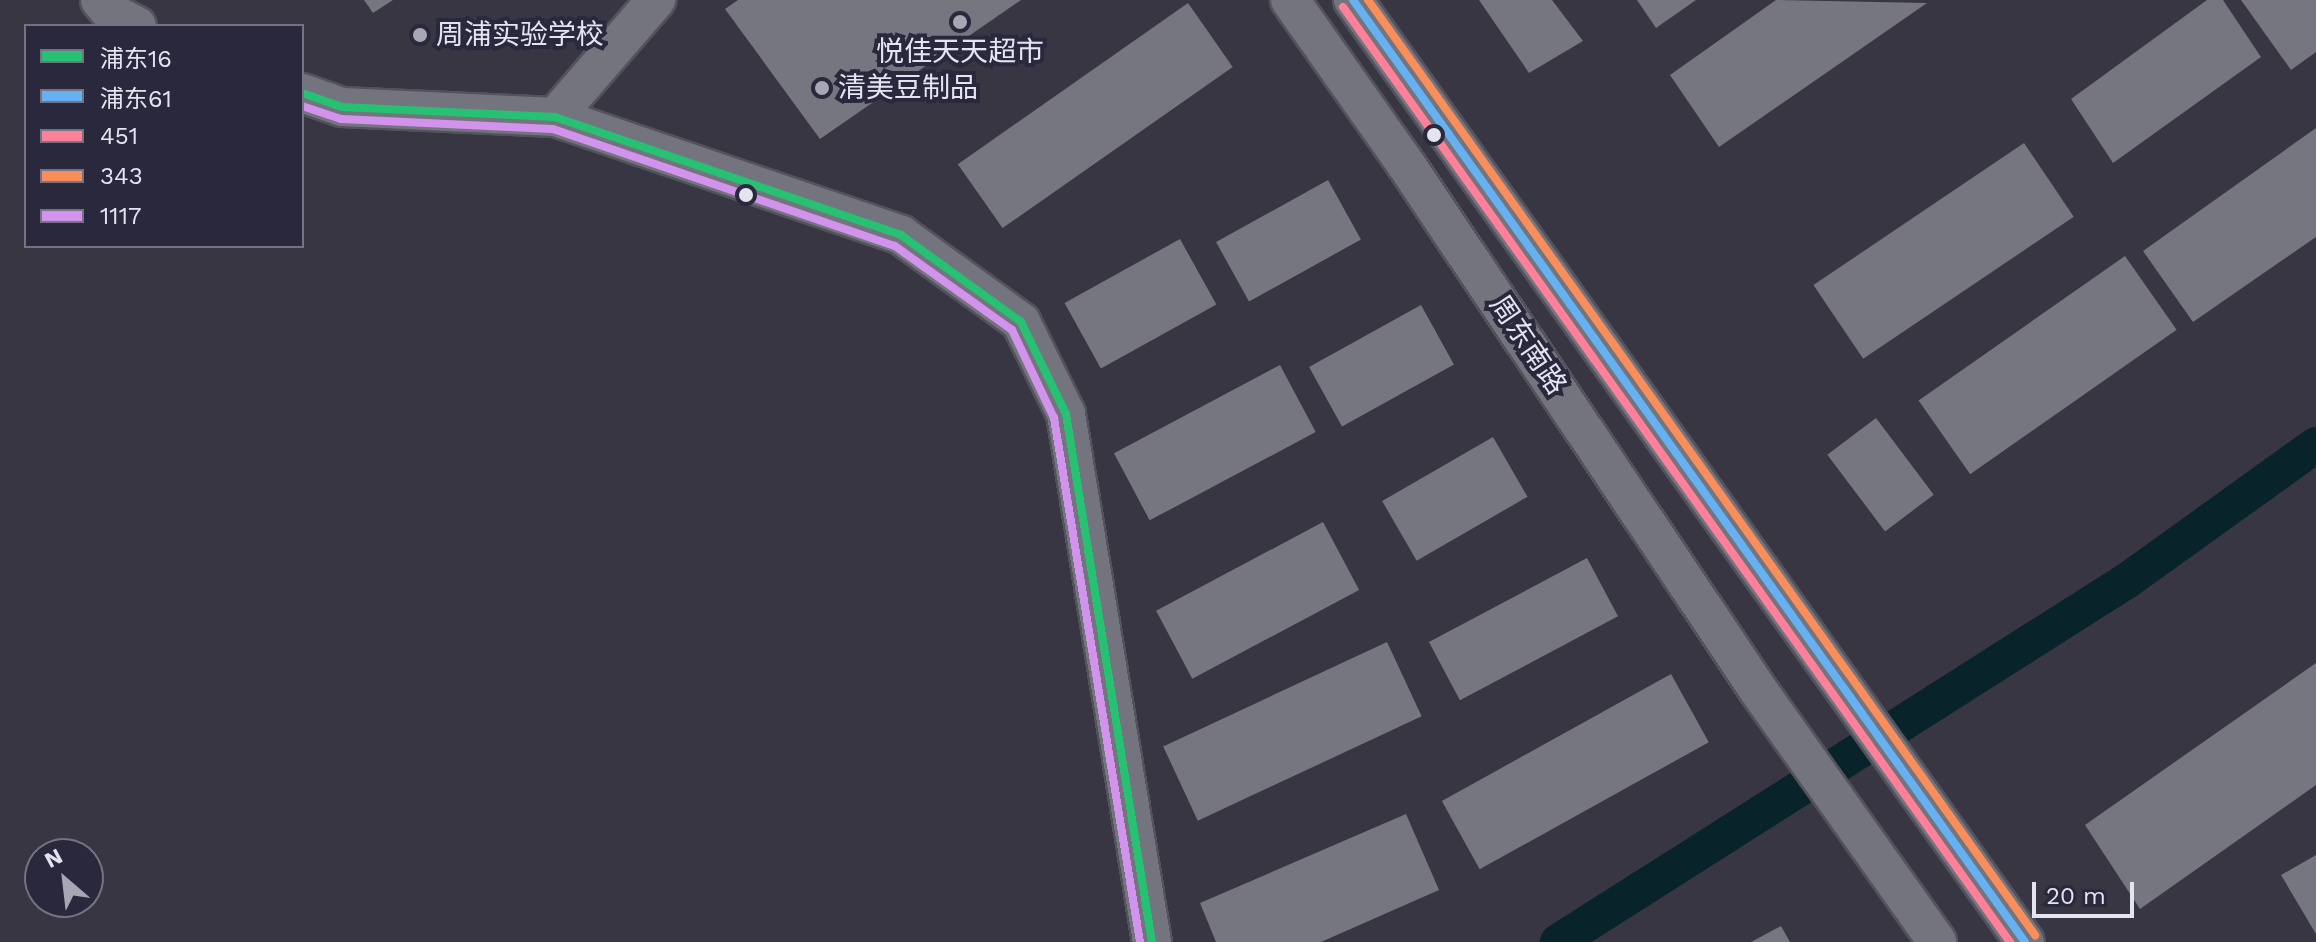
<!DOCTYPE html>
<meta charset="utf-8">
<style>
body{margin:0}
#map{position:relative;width:2316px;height:942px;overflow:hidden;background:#373642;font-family:"Work Sans","Noto Sans SC",sans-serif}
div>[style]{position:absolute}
.canal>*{height:36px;margin:-18px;padding:0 18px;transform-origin:18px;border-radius:18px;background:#08232a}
.building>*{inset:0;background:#767681;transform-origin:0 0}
.roads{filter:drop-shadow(2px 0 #53525d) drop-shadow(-2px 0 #53525d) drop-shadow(0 2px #53525d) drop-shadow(0 -2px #53525d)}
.minor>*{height:38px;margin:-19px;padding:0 19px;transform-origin:19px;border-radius:19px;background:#74747e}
.bus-1>*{height:8px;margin:-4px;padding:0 4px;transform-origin:4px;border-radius:4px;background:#26c172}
.bus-2>*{height:8px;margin:-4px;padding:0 4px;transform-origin:4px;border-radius:4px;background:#66b1f2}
.bus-3>*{height:8px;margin:-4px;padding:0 4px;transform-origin:4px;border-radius:4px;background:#ff8098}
.bus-4>*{height:8px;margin:-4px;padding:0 4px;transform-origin:4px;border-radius:4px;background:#fa8e5a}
.bus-5>*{height:8px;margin:-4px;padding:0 4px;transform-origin:4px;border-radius:4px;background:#d193ec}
.dots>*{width:22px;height:22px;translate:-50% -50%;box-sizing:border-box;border:4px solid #29283c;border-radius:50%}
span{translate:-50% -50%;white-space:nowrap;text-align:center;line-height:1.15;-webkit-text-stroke:8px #29283c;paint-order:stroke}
.poi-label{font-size:28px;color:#e4e4f1}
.left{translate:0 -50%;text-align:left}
.street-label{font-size:28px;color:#e4e4f1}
.legend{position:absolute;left:24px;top:24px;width:280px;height:224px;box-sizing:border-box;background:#29283c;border:2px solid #747384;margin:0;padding:10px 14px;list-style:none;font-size:24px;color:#e4e4f1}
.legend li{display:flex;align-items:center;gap:16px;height:40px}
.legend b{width:40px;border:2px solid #747384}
.north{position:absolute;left:24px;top:838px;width:80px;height:80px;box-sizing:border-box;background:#29283c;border:2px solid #747384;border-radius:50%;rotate:332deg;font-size:22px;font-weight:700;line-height:32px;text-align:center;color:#e4e4f1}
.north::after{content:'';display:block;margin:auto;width:28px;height:36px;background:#a7a7b4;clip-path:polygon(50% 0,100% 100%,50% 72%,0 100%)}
.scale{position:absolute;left:2032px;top:882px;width:102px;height:36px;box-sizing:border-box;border:4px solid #e4e4f1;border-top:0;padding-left:10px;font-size:24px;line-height:28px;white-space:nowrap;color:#e4e4f1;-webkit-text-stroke:6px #29283c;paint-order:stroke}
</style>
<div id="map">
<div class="canal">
<div style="left:1558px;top:942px;width:675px;rotate:-32.42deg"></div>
<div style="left:2128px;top:580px;width:231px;rotate:-35.7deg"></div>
</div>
<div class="building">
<div style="clip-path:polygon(364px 0,393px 0,373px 13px)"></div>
<div style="clip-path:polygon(738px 0,1021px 0,820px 139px,725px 9px)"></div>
<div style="clip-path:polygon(1479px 0,1552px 0,1583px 41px,1529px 73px)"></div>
<div style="clip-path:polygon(1637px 0,1696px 0,1656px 28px)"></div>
<div style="clip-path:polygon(1776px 0,1927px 3px,1719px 147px,1670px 75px)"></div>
<div style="clip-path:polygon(2207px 0,2223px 0,2261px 57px,2113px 163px,2071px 99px)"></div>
<div style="clip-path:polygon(2241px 0,2316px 0,2316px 52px,2291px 70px)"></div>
<div style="left:1188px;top:3px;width:78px;height:281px;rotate:55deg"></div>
<div style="clip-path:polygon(2316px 128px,2316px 237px,2193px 322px,2143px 251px)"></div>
<div style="left:2024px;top:143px;width:89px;height:254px;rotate:56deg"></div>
<div style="left:1328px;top:180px;width:68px;height:128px;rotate:61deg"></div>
<div style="left:1180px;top:239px;width:75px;height:132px;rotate:61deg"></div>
<div style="left:2125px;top:256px;width:90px;height:252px;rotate:55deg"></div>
<div style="left:1421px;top:305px;width:68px;height:128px;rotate:61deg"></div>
<div style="left:1280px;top:365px;width:76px;height:188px;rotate:62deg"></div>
<div style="left:1876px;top:418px;width:96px;height:61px;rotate:53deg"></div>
<div style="left:1493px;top:437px;width:69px;height:128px;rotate:60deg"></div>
<div style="left:1323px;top:522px;width:77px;height:189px;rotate:62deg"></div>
<div style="left:1587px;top:558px;width:66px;height:179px;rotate:62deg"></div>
<div style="left:1387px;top:642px;width:82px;height:247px;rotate:65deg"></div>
<div style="clip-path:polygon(2316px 663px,2316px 785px,2140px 909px,2085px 825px)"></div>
<div style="left:1671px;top:674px;width:78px;height:262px;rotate:61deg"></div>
<div style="clip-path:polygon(1406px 814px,1439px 890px,1321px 942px,1216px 942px,1200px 903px)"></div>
<div style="clip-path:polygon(2316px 855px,2316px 934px,2281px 875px)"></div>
<div style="clip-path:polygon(1781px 926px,1790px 942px,1751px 942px)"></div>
</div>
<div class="roads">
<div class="minor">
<div style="left:100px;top:0;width:16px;rotate:50deg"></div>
<div style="left:110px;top:12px;width:30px;rotate:27deg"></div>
<div style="left:1290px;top:0;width:199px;rotate:54.8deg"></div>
<div style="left:1405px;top:163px;width:639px;rotate:56.16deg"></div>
<div style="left:1761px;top:694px;width:304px;rotate:54.6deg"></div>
<div style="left:1353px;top:0;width:1157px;rotate:54.5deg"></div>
<div style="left:302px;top:93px;width:42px;rotate:19.3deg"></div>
<div style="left:342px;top:107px;width:213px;rotate:2.7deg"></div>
<div style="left:555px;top:117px;width:366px;rotate:18.8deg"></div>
<div style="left:901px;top:235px;width:148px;rotate:35.9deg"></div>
<div style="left:1021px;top:322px;width:102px;rotate:63.9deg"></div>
<div style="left:1066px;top:414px;width:535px;rotate:80.75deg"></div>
<div style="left:555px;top:117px;width:155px;rotate:-49.2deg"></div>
</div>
</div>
<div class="bus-1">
<div style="left:302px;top:93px;width:42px;rotate:19.3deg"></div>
<div style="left:342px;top:107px;width:213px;rotate:2.7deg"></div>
<div style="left:555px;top:117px;width:366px;rotate:18.8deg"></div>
<div style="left:901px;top:235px;width:148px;rotate:35.9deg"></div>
<div style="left:1021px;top:322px;width:102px;rotate:63.9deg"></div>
<div style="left:1066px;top:414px;width:535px;rotate:80.75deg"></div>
</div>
<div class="bus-2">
<div style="left:1353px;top:0;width:1157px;rotate:54.5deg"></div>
</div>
<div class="bus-3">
<div style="left:1343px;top:7px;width:1149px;rotate:54.5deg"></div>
</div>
<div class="bus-4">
<div style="left:1368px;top:0;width:1149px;rotate:54.5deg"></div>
</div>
<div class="bus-5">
<div style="left:302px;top:106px;width:41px;rotate:18.4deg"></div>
<div style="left:341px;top:119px;width:212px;rotate:2.7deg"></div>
<div style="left:553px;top:129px;width:361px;rotate:18.9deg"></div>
<div style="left:895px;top:246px;width:144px;rotate:35.7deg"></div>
<div style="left:1012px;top:330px;width:98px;rotate:64.5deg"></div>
<div style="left:1054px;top:418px;width:531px;rotate:80.68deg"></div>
</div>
<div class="dots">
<div style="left:960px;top:22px;background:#a7a7b4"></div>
<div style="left:420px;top:35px;background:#a7a7b4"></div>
<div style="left:822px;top:88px;background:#a7a7b4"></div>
<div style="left:1434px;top:135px;background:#e4e4f1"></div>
<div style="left:746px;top:195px;background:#e4e4f1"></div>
</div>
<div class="poi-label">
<span class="left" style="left:436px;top:35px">周浦实验学校</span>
<span style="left:960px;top:52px">悦佳天天超市</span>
<span class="left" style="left:838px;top:88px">清美豆制品</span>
</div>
<div class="street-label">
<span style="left:1528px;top:345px;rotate:56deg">周东南路</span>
</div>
<ul class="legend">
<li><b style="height:10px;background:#26c172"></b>浦东16</li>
<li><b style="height:10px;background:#66b1f2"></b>浦东61</li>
<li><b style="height:10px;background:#ff8098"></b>451</li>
<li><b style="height:10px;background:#fa8e5a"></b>343</li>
<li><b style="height:10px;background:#d193ec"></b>1117</li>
</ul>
<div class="north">N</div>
<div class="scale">20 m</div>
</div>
